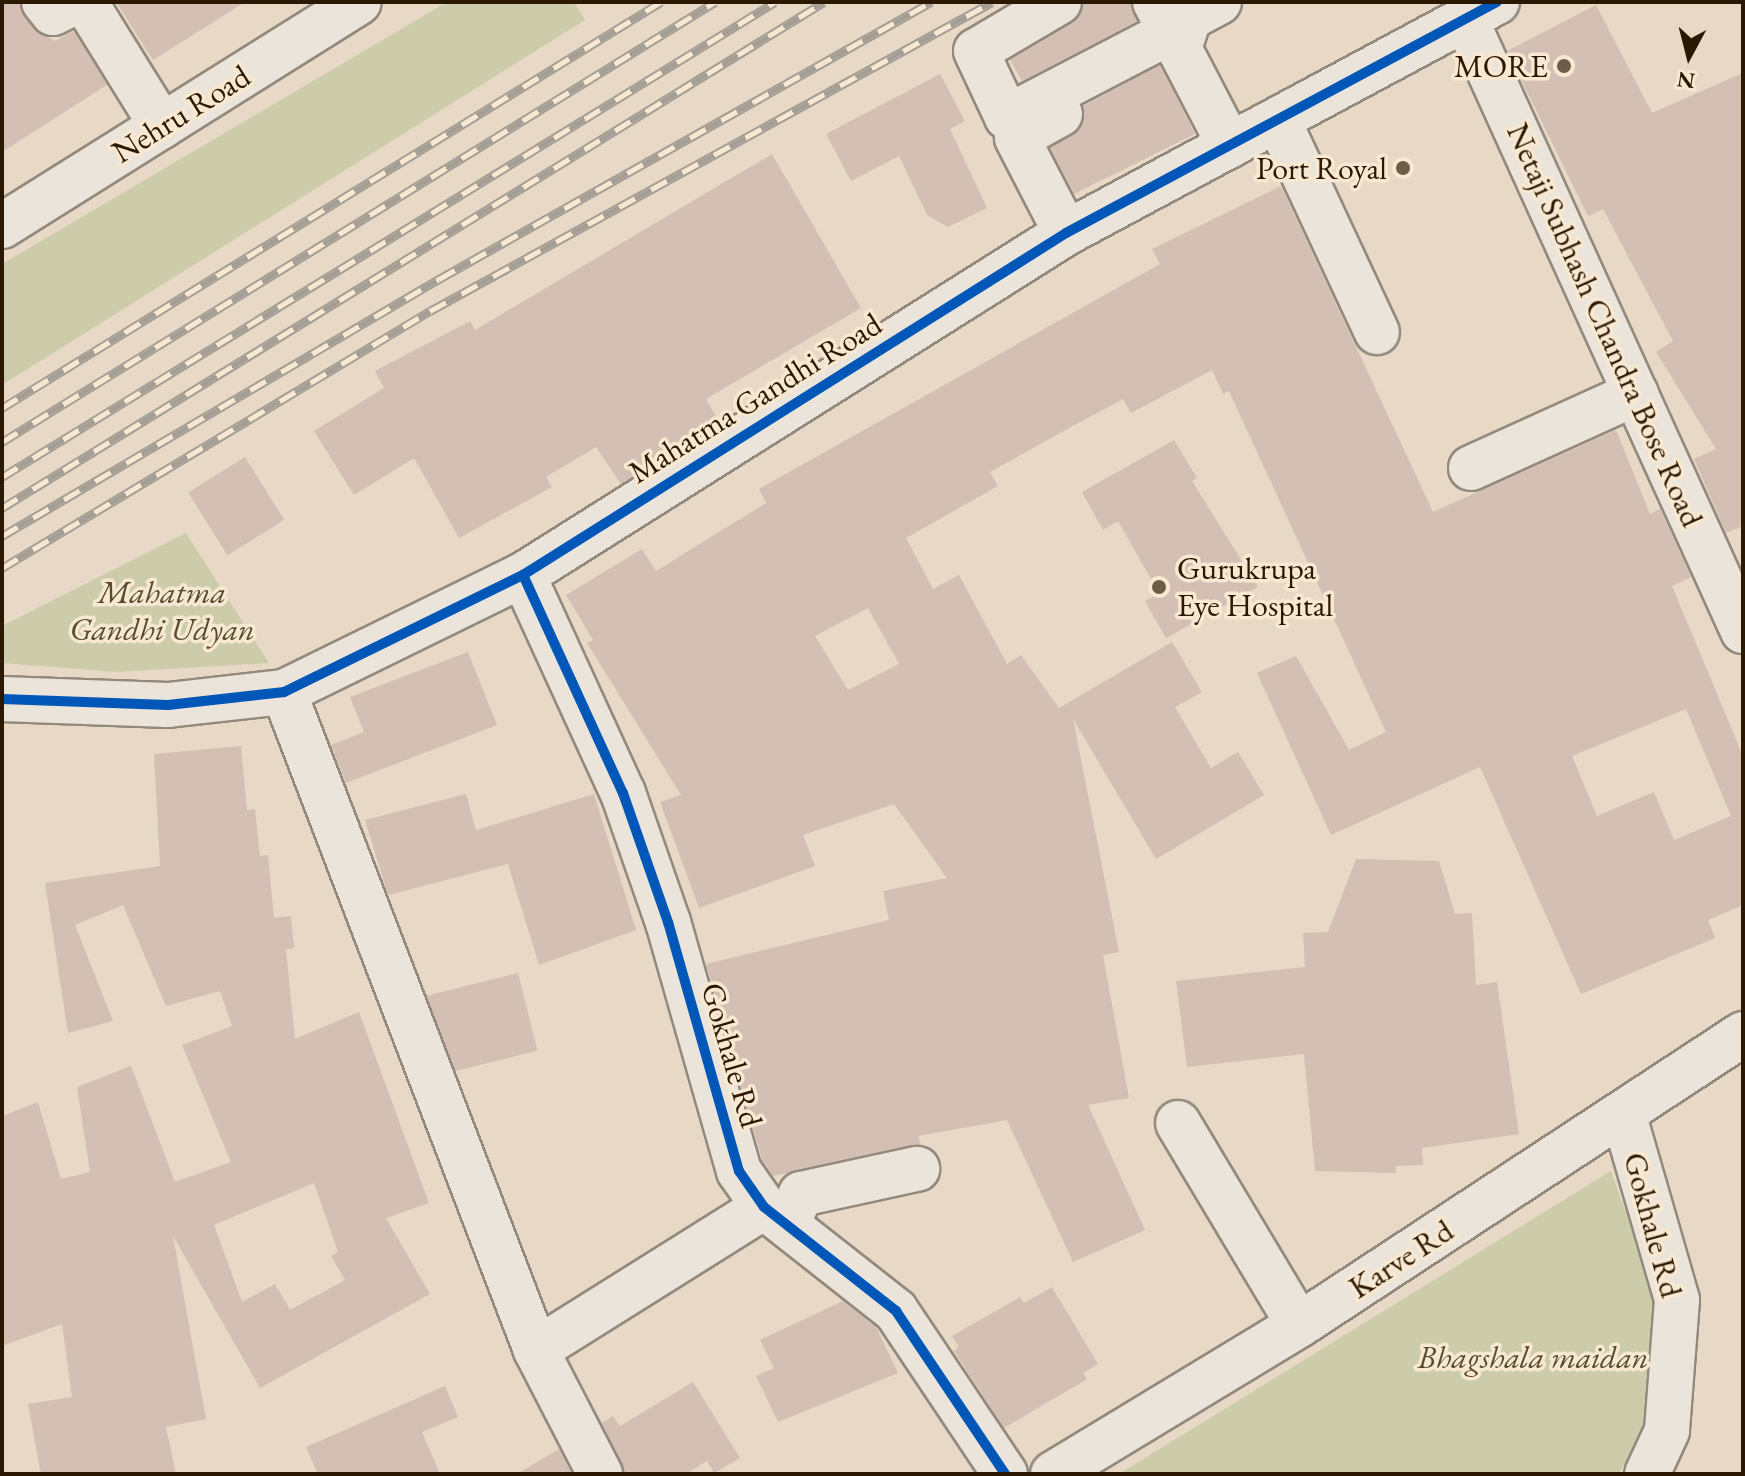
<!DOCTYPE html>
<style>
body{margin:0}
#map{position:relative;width:1745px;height:1476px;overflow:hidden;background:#e7d9c6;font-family:"EB Garamond",serif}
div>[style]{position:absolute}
.green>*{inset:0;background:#cca}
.building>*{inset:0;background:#d3bfb3;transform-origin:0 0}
.roads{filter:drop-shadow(2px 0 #93897c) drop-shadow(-2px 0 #93897c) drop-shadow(0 2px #93897c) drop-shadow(0 -2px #93897c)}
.minor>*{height:44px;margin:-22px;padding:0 22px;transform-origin:22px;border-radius:22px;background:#eae4da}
.rail>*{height:9px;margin-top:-4.5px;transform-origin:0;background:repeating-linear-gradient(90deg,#f8e8d1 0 18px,#a59e94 0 36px);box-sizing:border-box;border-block:2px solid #a59e94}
.cycleway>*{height:10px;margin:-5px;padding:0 5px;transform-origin:5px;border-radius:5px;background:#0057b8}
.dots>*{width:22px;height:22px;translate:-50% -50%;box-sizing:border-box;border:4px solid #f8e8d1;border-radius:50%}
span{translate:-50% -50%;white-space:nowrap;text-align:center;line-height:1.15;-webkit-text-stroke:7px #f8e8d1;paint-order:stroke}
.poi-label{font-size:32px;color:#2b1802}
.right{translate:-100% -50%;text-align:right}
.left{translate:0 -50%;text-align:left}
.street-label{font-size:32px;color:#2b1802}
.park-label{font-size:32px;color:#554b2e;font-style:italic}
.frame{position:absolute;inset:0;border:4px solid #2b1802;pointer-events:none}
.north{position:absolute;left:1649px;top:16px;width:80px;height:80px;-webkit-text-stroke:6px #f8e8d1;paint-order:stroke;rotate:187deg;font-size:22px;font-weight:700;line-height:32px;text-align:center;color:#2b1802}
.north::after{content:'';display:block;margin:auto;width:28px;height:36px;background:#2b1802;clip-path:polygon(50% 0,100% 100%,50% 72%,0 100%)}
</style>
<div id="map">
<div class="green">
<div style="clip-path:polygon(447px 2px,574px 2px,585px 20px,2px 385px,2px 264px)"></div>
<div style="clip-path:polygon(186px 533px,269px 663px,117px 672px,2px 663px,2px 626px)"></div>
<div style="clip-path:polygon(1611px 1171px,1655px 1292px,1645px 1428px,1619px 1474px,1119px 1474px)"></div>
</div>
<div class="building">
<div style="clip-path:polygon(2px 2px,20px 2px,34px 29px,55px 41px,74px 31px,107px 85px,2px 152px)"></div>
<div style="clip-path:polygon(116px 2px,245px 2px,153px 60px)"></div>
<div style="clip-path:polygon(1084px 2px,1130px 2px,1137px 21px,1022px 81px,1010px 60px,1072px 23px)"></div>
<div style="clip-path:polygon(1596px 5px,1652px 113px,1743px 73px,1743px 526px,1726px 533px,1694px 459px,1716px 449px,1656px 352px,1673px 341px,1603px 209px,1588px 216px,1507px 51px)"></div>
<div style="clip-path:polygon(1160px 65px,1195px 134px,1074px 194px,1050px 148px,1081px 127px,1083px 106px)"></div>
<div style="clip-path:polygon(940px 74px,965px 121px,950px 129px,987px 208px,948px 227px,927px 215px,899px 156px,851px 181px,826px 134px)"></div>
<div style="clip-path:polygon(772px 154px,861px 308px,706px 399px,719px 422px,621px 484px,596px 447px,546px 477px,552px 487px,459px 538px,414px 458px,354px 495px,314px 431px,384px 388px,375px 371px,470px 321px,475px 330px)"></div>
<div style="clip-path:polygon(evenodd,1281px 186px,1433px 512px,1616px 430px,1650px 514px,1660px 509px,1691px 577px,1672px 586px,1743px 756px,1743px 905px,1708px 920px,1715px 938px,1581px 994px,1480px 767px,1331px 835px,1257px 673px,1296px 656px,1349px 750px,1386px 732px,1229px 391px,1223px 394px,1212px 370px,1131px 413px,1123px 399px,1069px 428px,990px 472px,998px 486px,906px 538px,933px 589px,959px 575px,1007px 664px,1021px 655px,1059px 708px,1172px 642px,1202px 692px,1175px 707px,1211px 768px,1238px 752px,1264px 795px,1156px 859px,1073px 719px,1119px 952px,1103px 955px,1129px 1098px,1088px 1105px,1145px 1230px,1073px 1262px,1007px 1120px,918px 1136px,921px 1145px,773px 1176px,762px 1160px,706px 964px,889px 920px,883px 891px,947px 878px,894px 804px,803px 835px,815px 866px,699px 908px,660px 802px,681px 795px,587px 643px,593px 640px,566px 595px,642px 549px,656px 571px,766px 503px,759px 489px,1160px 264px,1152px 249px,1281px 186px,868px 608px,899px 664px,848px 690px,815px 636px,868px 608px,1281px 186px,1686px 709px,1731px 816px,1674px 840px,1654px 792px,1597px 816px,1572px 756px,1686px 709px)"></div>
<div style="clip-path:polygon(1174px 440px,1197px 478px,1192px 481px,1258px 587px,1166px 638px,1145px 601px,1159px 593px,1118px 521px,1103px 530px,1082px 492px)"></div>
<div style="left:245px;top:457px;width:74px;height:67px;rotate:58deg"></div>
<div style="clip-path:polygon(468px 652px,497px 725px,346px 783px,331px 745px,364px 732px,350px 697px)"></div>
<div style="clip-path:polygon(evenodd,241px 746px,247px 810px,255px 809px,260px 856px,268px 855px,274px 918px,291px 916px,294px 948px,286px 949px,295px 1039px,359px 1012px,429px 1203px,386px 1218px,430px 1294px,260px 1388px,173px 1236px,206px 1419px,166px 1427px,176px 1474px,41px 1474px,28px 1404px,72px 1397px,62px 1324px,2px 1346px,2px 1116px,38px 1102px,61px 1179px,90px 1172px,77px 1087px,131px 1066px,175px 1182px,231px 1162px,182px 1045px,232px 1026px,220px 991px,166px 1006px,123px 905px,75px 925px,113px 1021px,68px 1033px,45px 883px,160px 866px,154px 754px,241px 746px,314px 1183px,338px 1252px,331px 1256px,345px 1280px,290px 1310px,275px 1284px,242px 1302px,214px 1225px,314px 1183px)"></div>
<div style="clip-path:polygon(466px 794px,476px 830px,594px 794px,636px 930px,539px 965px,508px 864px,388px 895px,365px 820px)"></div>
<div style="clip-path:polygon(1356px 859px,1439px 861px,1455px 914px,1472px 913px,1476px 985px,1497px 982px,1519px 1134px,1422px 1148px,1423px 1165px,1396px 1166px,1396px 1173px,1315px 1171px,1304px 1054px,1187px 1067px,1176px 981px,1305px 967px,1303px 933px,1328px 932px)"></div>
<div style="left:518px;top:973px;width:80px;height:94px;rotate:76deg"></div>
<div style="clip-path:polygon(1052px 1287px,1098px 1364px,1083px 1373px,1087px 1379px,1004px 1428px,954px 1351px,959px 1347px,952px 1336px,1020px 1297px,1024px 1303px)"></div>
<div style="clip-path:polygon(843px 1301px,876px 1327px,898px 1373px,778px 1422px,756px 1376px,774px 1368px,760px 1340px)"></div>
<div style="clip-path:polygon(693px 1382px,740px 1458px,714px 1473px,707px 1461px,686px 1474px,625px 1474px,602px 1423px,613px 1416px,620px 1426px)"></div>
<div style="clip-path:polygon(445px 1386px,458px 1417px,422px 1432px,440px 1474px,318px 1474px,306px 1447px)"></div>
<div style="clip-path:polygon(559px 1449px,572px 1474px,517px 1474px)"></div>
</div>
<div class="roads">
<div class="minor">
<div style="left:44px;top:2px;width:14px;rotate:51deg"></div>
<div style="left:53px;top:13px;width:25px;rotate:-26deg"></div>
<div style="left:85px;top:2px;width:146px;rotate:58.2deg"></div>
<div style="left:1059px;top:2px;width:96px;rotate:149.4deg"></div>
<div style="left:976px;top:51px;width:73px;rotate:64.8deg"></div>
<div style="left:1007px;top:117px;width:184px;rotate:-27.5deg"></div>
<div style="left:1155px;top:2px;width:162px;rotate:62.5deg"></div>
<div style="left:1466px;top:20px;width:671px;rotate:65.61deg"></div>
<div style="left:1179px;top:49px;width:33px;rotate:-72deg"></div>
<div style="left:1189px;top:18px;width:34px;rotate:-28deg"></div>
<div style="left:1060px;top:114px;width:49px;rotate:150.8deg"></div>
<div style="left:1017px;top:138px;width:107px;rotate:62.7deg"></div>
<div style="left:1278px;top:120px;width:234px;rotate:65deg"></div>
<div style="left:2px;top:226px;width:421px;rotate:-32.1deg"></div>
<div style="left:1471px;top:468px;width:181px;rotate:-24.4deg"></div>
<div style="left:523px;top:575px;width:240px;rotate:65.4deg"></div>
<div style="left:623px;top:793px;width:137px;rotate:70.8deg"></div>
<div style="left:668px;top:922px;width:259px;rotate:74.1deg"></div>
<div style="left:739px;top:1171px;width:44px;rotate:55.2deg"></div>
<div style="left:764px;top:1207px;width:168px;rotate:38.2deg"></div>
<div style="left:896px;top:1311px;width:196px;rotate:56.2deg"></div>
<div style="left:284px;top:692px;width:705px;rotate:69.04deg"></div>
<div style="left:536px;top:1350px;width:140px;rotate:62.7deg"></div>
<div style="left:2px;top:699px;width:166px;rotate:2.1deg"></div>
<div style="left:168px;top:705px;width:117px;rotate:-6.4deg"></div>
<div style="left:284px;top:692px;width:266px;rotate:-26.1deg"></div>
<div style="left:523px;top:575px;width:642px;rotate:-32.2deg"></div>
<div style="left:1066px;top:233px;width:489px;rotate:-28.2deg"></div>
<div style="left:1624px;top:1116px;width:191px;rotate:73.9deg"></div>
<div style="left:1677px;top:1300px;width:131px;rotate:94.4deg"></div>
<div style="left:1667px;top:1431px;width:47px;rotate:114.9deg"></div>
<div style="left:1178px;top:1123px;width:235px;rotate:59.1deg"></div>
<div style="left:787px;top:1224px;width:33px;rotate:-65deg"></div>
<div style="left:801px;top:1194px;width:119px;rotate:-12.2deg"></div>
<div style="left:536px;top:1350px;width:269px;rotate:-32.1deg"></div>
<div style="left:1053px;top:1474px;width:288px;rotate:-31.2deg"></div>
<div style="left:1299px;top:1325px;width:531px;rotate:-33.24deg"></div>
</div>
</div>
<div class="rail">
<div style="left:2px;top:408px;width:774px;rotate:-31.64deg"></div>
<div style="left:2px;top:442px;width:838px;rotate:-31.68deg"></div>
<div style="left:2px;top:477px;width:907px;rotate:-31.57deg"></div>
<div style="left:2px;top:508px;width:965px;rotate:-31.62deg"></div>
<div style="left:2px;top:536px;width:507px;rotate:-30.46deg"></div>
<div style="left:439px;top:279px;width:565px;rotate:-29.38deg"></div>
<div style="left:2px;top:568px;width:499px;rotate:-31deg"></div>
<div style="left:430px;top:311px;width:641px;rotate:-28.8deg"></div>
</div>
<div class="cycleway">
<div style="left:523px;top:575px;width:240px;rotate:65.4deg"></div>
<div style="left:623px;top:793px;width:137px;rotate:70.8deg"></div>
<div style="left:668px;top:922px;width:259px;rotate:74.1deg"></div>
<div style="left:739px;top:1171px;width:44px;rotate:55.2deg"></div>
<div style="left:764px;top:1207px;width:168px;rotate:38.2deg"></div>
<div style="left:896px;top:1311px;width:196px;rotate:56.2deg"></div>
<div style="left:2px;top:699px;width:166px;rotate:2.1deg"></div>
<div style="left:168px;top:705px;width:117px;rotate:-6.4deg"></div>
<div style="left:284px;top:692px;width:266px;rotate:-26.1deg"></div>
<div style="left:523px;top:575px;width:642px;rotate:-32.2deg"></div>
<div style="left:1066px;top:233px;width:489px;rotate:-28.2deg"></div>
</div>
<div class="dots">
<div style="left:1564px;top:66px;background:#6d5c47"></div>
<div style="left:1403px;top:168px;background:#6d5c47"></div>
<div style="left:1159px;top:587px;background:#6d5c47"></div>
</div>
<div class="poi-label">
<span class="right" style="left:1548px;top:66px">MORE</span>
<span class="right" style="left:1387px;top:168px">Port Royal</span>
<span class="left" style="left:1177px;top:587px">Gurukrupa<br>Eye Hospital</span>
</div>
<div class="street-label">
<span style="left:181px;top:114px;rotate:-32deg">Nehru Road</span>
<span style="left:1605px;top:325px;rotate:66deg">Netaji Subhash Chandra Bose Road</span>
<span style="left:755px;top:398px;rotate:-32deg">Mahatma Gandhi Road</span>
<span style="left:732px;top:1055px;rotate:74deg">Gokhale Rd</span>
<span style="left:1653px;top:1225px;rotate:75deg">Gokhale Rd</span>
<span style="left:1401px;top:1259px;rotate:-33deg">Karve Rd</span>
</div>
<div class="park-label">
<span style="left:162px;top:611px">Mahatma<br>Gandhi Udyan</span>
<span style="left:1533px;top:1357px">Bhagshala maidan</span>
</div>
<div class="frame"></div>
<div class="north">N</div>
</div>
